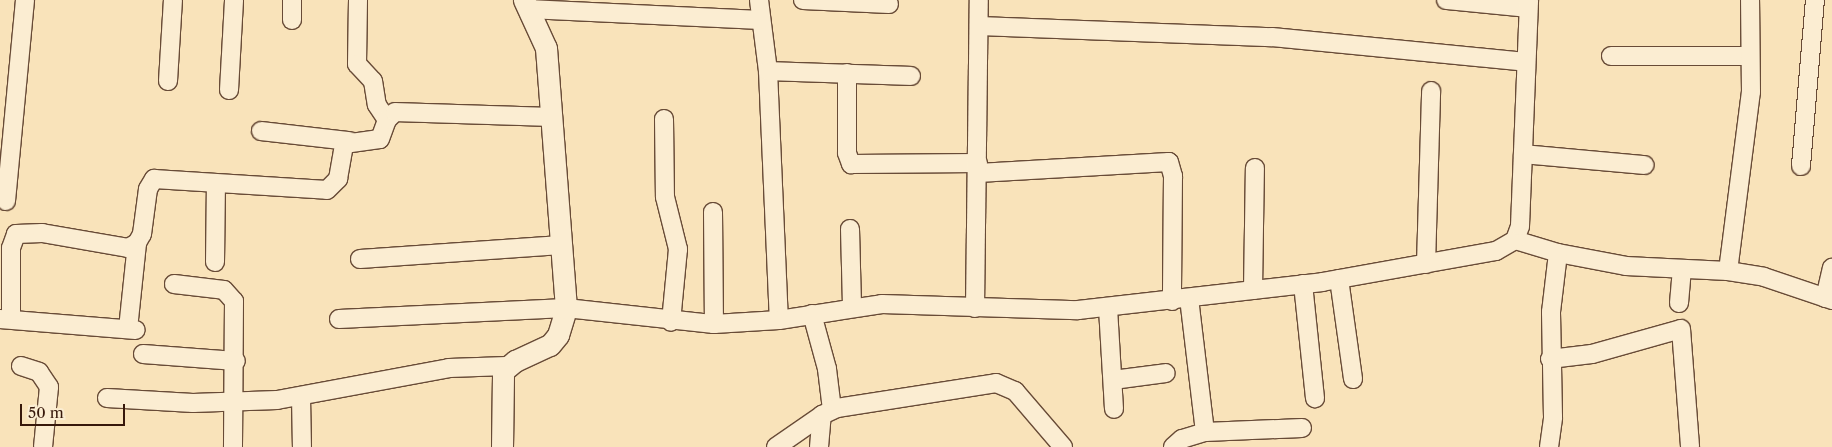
<!DOCTYPE html>
<style>
body{margin:0}
#map{position:relative;width:1832px;height:447px;overflow:hidden;background:#f9e3ba;font-family:"Libre Caslon Text",serif}
div>[style]{position:absolute}
.roads{filter:drop-shadow(1px 0 #684b37) drop-shadow(-1px 0 #684b37) drop-shadow(0 1px #684b37) drop-shadow(0 -1px #684b37)}
.minor>*{height:18px;margin:-9px;padding:0 9px;transform-origin:9px;border-radius:9px;background:#fbedd2}
.tertiary>*{height:21px;margin:-10.5px;padding:0 10.5px;transform-origin:10.5px;border-radius:10.5px;background:#fbedd2}
span{translate:-50% -50%;white-space:nowrap;text-align:center;line-height:1.15;-webkit-text-stroke:4px #fbedd2;paint-order:stroke}
.scale{position:absolute;left:20px;top:404px;width:105px;height:22px;box-sizing:border-box;border:2px solid #37180b;border-top:0;padding-left:6px;font-size:15px;line-height:18px;white-space:nowrap;color:#37180b;-webkit-text-stroke:4px #fbedd2;paint-order:stroke}
</style>
<div id="map">
<div class="roads">
<div class="minor">
<div style="left:358px;top:0;width:64px;rotate:90.9deg"></div>
<div style="left:357px;top:64px;width:23px;rotate:47deg"></div>
<div style="left:373px;top:81px;width:24px;rotate:81deg"></div>
<div style="left:377px;top:105px;width:18px;rotate:56deg"></div>
<div style="left:759px;top:0;width:72px;rotate:82.8deg"></div>
<div style="left:768px;top:71px;width:249px;rotate:87.5deg"></div>
<div style="left:803px;top:0;width:86px;rotate:2.7deg"></div>
<div style="left:1446px;top:0;width:82px;rotate:5.6deg"></div>
<div style="left:528px;top:9px;width:233px;rotate:2.7deg"></div>
<div style="left:292px;top:20px;width:20px;rotate:-90deg"></div>
<div style="left:979px;top:26px;width:293px;rotate:2.2deg"></div>
<div style="left:1272px;top:37px;width:255px;rotate:5.6deg"></div>
<div style="left:1611px;top:56px;width:139px"></div>
<div style="left:768px;top:71px;width:143px;rotate:2deg"></div>
<div style="left:847px;top:73px;width:80px;rotate:90deg"></div>
<div style="left:847px;top:153px;width:12px;rotate:70deg"></div>
<div style="left:851px;top:164px;width:127px;rotate:-0.5deg"></div>
<div style="left:168px;top:81px;width:81px;rotate:-86.5deg"></div>
<div style="left:229px;top:90px;width:90px;rotate:-86.8deg"></div>
<div style="left:664px;top:119px;width:78px;rotate:89.3deg"></div>
<div style="left:665px;top:197px;width:54px;rotate:76deg"></div>
<div style="left:678px;top:249px;width:73px;rotate:95.5deg"></div>
<div style="left:261px;top:131px;width:89px;rotate:6.5deg"></div>
<div style="left:1523px;top:154px;width:122px;rotate:5.2deg"></div>
<div style="left:1801px;top:166px;width:167px;rotate:-85.2deg"></div>
<div style="left:978px;top:173px;width:191px;rotate:-3.3deg"></div>
<div style="left:1169px;top:162px;width:15px;rotate:74deg"></div>
<div style="left:1173px;top:176px;width:125px;rotate:90.5deg"></div>
<div style="left:6px;top:201px;width:202px;rotate:-84.6deg"></div>
<div style="left:713px;top:212px;width:112px;rotate:89.5deg"></div>
<div style="left:850px;top:229px;width:78px;rotate:88.5deg"></div>
<div style="left:1515px;top:240px;width:45px;rotate:16.8deg"></div>
<div style="left:1558px;top:253px;width:69px;rotate:10.8deg"></div>
<div style="left:1626px;top:266px;width:102px;rotate:2.8deg"></div>
<div style="left:1728px;top:271px;width:36px;rotate:9deg"></div>
<div style="left:1764px;top:277px;width:72px;rotate:18.7deg"></div>
<div style="left:360px;top:259px;width:198px;rotate:-4deg"></div>
<div style="left:215px;top:262px;width:78px;rotate:-89.3deg"></div>
<div style="left:1426px;top:264px;width:173px;rotate:-88.3deg"></div>
<div style="left:1728px;top:271px;width:180px;rotate:-82.7deg"></div>
<div style="left:1751px;top:92px;width:92px;rotate:-90.6deg"></div>
<div style="left:1339px;top:279px;width:101px;rotate:82deg"></div>
<div style="left:174px;top:284px;width:50px;rotate:6.8deg"></div>
<div style="left:224px;top:290px;width:15px;rotate:48deg"></div>
<div style="left:234px;top:301px;width:146px;rotate:90.4deg"></div>
<div style="left:1303px;top:284px;width:115px;rotate:84deg"></div>
<div style="left:1253px;top:290px;width:122px;rotate:-89.1deg"></div>
<div style="left:1189px;top:298px;width:135px;rotate:83.2deg"></div>
<div style="left:1825px;top:298px;width:31px;rotate:-77deg"></div>
<div style="left:1679px;top:303px;width:34px;rotate:-85deg"></div>
<div style="left:975px;top:308px;width:308px;rotate:-89.3deg"></div>
<div style="left:1108px;top:308px;width:101px;rotate:86.6deg"></div>
<div style="left:812px;top:314px;width:57px;rotate:74.7deg"></div>
<div style="left:827px;top:369px;width:41px;rotate:83deg"></div>
<div style="left:0;top:319px;width:136px;rotate:4.6deg"></div>
<div style="left:11px;top:319px;width:71px;rotate:-90deg"></div>
<div style="left:11px;top:248px;width:15px;rotate:-70deg"></div>
<div style="left:16px;top:234px;width:26px;rotate:-2deg"></div>
<div style="left:42px;top:233px;width:87px;rotate:9.9deg"></div>
<div style="left:128px;top:248px;width:10px;rotate:-29deg"></div>
<div style="left:137px;top:243px;width:10px;rotate:-61deg"></div>
<div style="left:142px;top:234px;width:45px;rotate:-82.4deg"></div>
<div style="left:148px;top:189px;width:12px;rotate:-59deg"></div>
<div style="left:154px;top:179px;width:173px;rotate:3.6deg"></div>
<div style="left:327px;top:190px;width:16px;rotate:-45deg"></div>
<div style="left:338px;top:179px;width:36px;rotate:-80deg"></div>
<div style="left:344px;top:144px;width:36px;rotate:-8deg"></div>
<div style="left:380px;top:139px;width:20px;rotate:-70deg"></div>
<div style="left:387px;top:120px;width:11px;rotate:-45deg"></div>
<div style="left:395px;top:112px;width:156px;rotate:1.8deg"></div>
<div style="left:339px;top:319px;width:227px;rotate:-2.8deg"></div>
<div style="left:566px;top:308px;width:149px;rotate:6.2deg"></div>
<div style="left:714px;top:324px;width:65px;rotate:-3.5deg"></div>
<div style="left:779px;top:320px;width:104px;rotate:-8.8deg"></div>
<div style="left:882px;top:304px;width:196px;rotate:1.8deg"></div>
<div style="left:1078px;top:310px;width:246px;rotate:-6.5deg"></div>
<div style="left:1322px;top:282px;width:177px;rotate:-10.1deg"></div>
<div style="left:1496px;top:251px;width:22px;rotate:-30deg"></div>
<div style="left:1515px;top:240px;width:15px;rotate:-70deg"></div>
<div style="left:1520px;top:226px;width:226px;rotate:-87.7deg"></div>
<div style="left:128px;top:329px;width:86px;rotate:-84deg"></div>
<div style="left:143px;top:354px;width:93px;rotate:4.3deg"></div>
<div style="left:1550px;top:359px;width:42px;rotate:-6.8deg"></div>
<div style="left:1592px;top:354px;width:92px;rotate:-15.7deg"></div>
<div style="left:1681px;top:329px;width:118px;rotate:85.6deg"></div>
<div style="left:21px;top:366px;width:19px;rotate:18deg"></div>
<div style="left:39px;top:372px;width:18px;rotate:56deg"></div>
<div style="left:49px;top:387px;width:60px;rotate:95.7deg"></div>
<div style="left:1113px;top:380px;width:53px;rotate:-7.5deg"></div>
<div style="left:301px;top:397px;width:50px;rotate:88.9deg"></div>
<div style="left:107px;top:398px;width:86px;rotate:3.3deg"></div>
<div style="left:193px;top:403px;width:84px;rotate:-2deg"></div>
<div style="left:277px;top:400px;width:175px;rotate:-10.5deg"></div>
<div style="left:449px;top:368px;width:58px;rotate:-2deg"></div>
<div style="left:776px;top:447px;width:56px;rotate:-34.8deg"></div>
<div style="left:822px;top:415px;width:17px;rotate:-25deg"></div>
<div style="left:837px;top:408px;width:161px;rotate:-8.9deg"></div>
<div style="left:996px;top:383px;width:21px;rotate:23deg"></div>
<div style="left:1015px;top:391px;width:74px;rotate:49.4deg"></div>
<div style="left:819px;top:447px;width:32px;rotate:-85deg"></div>
<div style="left:1173px;top:447px;width:12px;rotate:-42deg"></div>
<div style="left:1182px;top:439px;width:24px;rotate:-17deg"></div>
<div style="left:1205px;top:432px;width:97px;rotate:-2.4deg"></div>
<div style="left:1549px;top:447px;width:30px;rotate:-82deg"></div>
<div style="left:1553px;top:417px;width:105px;rotate:-91.1deg"></div>
<div style="left:1551px;top:312px;width:59px;rotate:-83.2deg"></div>
</div>
<div class="tertiary">
<div style="left:502px;top:447px;width:76px;rotate:-89.2deg"></div>
<div style="left:503px;top:371px;width:16px;rotate:-40deg"></div>
<div style="left:515px;top:361px;width:38px;rotate:-25deg"></div>
<div style="left:550px;top:345px;width:13px;rotate:-51deg"></div>
<div style="left:558px;top:335px;width:28px;rotate:-73deg"></div>
<div style="left:566px;top:308px;width:261px;rotate:-94.4deg"></div>
<div style="left:546px;top:48px;width:53px;rotate:-114.6deg"></div>
</div>
</div>
<div class="scale">50 m</div>
</div>
